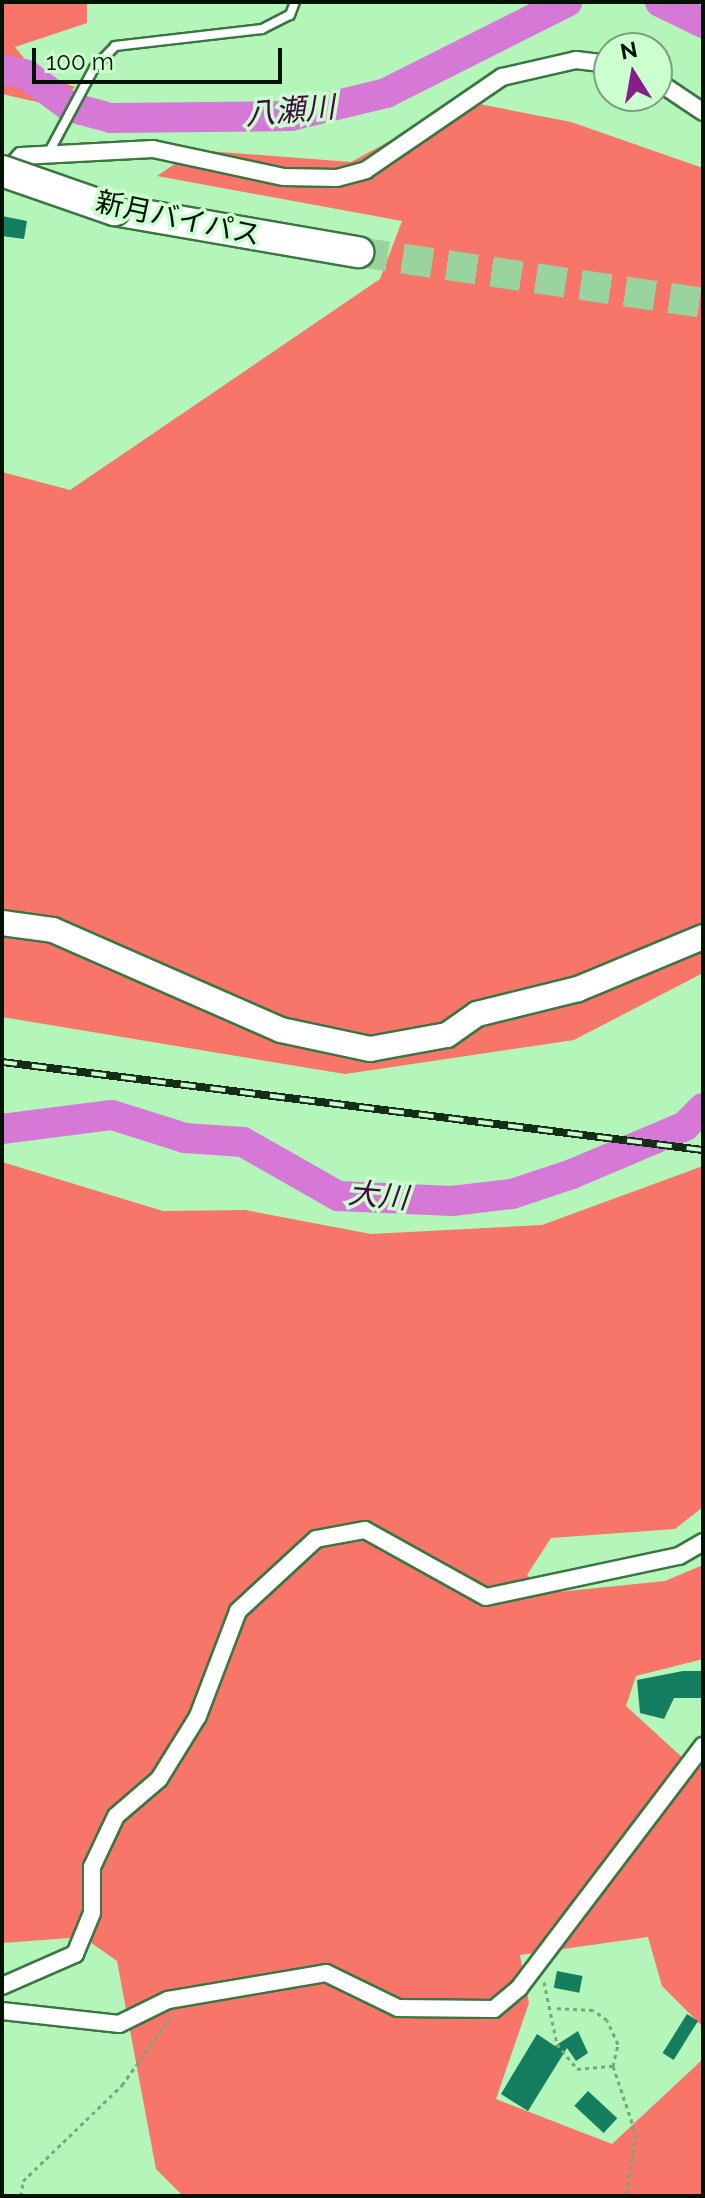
<!DOCTYPE html>
<meta charset="utf-8">
<style>
body{margin:0}
#map{position:relative;width:705px;height:2198px;overflow:hidden;background:#b4f5ba;font-family:Raleway,"Noto Sans JP",sans-serif}
div>[style]{position:absolute}
.forest>*{inset:0;background:#f87569}
.river>*{height:30px;margin:-15px;padding:0 15px;transform-origin:15px;border-radius:15px;background:#d679d6}
.building>*{inset:0;background:#147e5f;transform-origin:0 0}
.highway-tunnel>*{height:30px;margin-top:-15px;transform-origin:0;background:repeating-linear-gradient(90deg,#99d39e 0 30px,transparent 0 45px)}
.path>*{height:3px;margin-top:-1.5px;transform-origin:0;background:repeating-linear-gradient(90deg,#76a77b 0 4px,transparent 0 8px)}
.roads{filter:drop-shadow(2px 0 #397642) drop-shadow(-2px 0 #397642) drop-shadow(0 2px #397642) drop-shadow(0 -2px #397642)}
.lane>*{height:8px;margin:-4px;padding:0 4px;transform-origin:4px;border-radius:4px;background:#fff}
.street>*{height:16px;margin:-8px;padding:0 8px;transform-origin:8px;border-radius:8px;background:#fff}
.secondary>*{height:24px;margin:-12px;padding:0 12px;transform-origin:12px;border-radius:12px;background:#fff}
.highway>*{height:30px;margin:-15px;padding:0 15px;transform-origin:15px;border-radius:15px;background:#fff}
.rail>*{height:8px;margin-top:-4px;transform-origin:0;background:repeating-linear-gradient(90deg,#cbffcf 0 15px,#152d18 0 30px);box-sizing:border-box;border-block:2px solid #152d18}
.bridges{filter:drop-shadow(2px 0 #397642) drop-shadow(-2px 0 #397642) drop-shadow(0 2px #397642) drop-shadow(0 -2px #397642)}
.highway-bridge>*{height:30px;margin:-15px;padding:0 15px;transform-origin:15px;border-radius:15px;background:#fff}
span{translate:-50% -50%;white-space:nowrap;text-align:center;line-height:1.15;-webkit-text-stroke:7px #cbffcf;paint-order:stroke}
.street-label{font-size:28px;color:#001202}
.water-label{font-size:30px;color:#450946;font-style:italic}
.frame{position:absolute;inset:0;border:4px solid #001202;pointer-events:none}
.north{position:absolute;left:593px;top:32px;width:80px;height:80px;box-sizing:border-box;background:#cbffcf;border:2px solid #7aa07d;border-radius:50%;rotate:349deg;font-size:22px;font-weight:700;line-height:32px;text-align:center;color:#001202}
.north::after{content:'';display:block;margin:auto;width:28px;height:36px;background:#851f87;clip-path:polygon(50% 0,100% 100%,50% 72%,0 100%)}
.scale{position:absolute;left:32px;top:48px;width:250px;height:36px;box-sizing:border-box;border:4px solid #001202;border-top:0;padding-left:10px;font-size:24px;line-height:28px;white-space:nowrap;color:#001202;-webkit-text-stroke:6px #cbffcf;paint-order:stroke}
</style>
<div id="map">
<div class="forest">
<div style="clip-path:polygon(2px 2px,87px 2px,87px 23px,15px 47px,36px 73px,75px 87px,55px 106px,2px 94px)"></div>
<div style="clip-path:polygon(464px 101px,571px 122px,703px 168px,703px 973px,574px 1040px,345px 1074px,2px 1017px,2px 472px,70px 490px,380px 279px,402px 221px,157px 176px,195px 150px,351px 162px)"></div>
<div style="clip-path:polygon(2px 1162px,163px 1211px,245px 1210px,371px 1234px,542px 1225px,703px 1166px,703px 1507px,675px 1529px,551px 1538px,527px 1575px,548px 1593px,665px 1581px,703px 1565px,703px 1659px,636px 1676px,626px 1706px,696px 1770px,703px 1766px,703px 2027px,662px 1986px,648px 1937px,520px 1955px,529px 2003px,496px 2099px,612px 2144px,703px 2059px,703px 2196px,183px 2196px,156px 2169px,117px 1961px,83px 1937px,2px 1943px)"></div>
</div>
<div class="river">
<div style="left:660px;top:2px;width:48px;rotate:26deg"></div>
<div style="left:2px;top:69px;width:26px;rotate:13deg"></div>
<div style="left:27px;top:75px;width:54px;rotate:36.7deg"></div>
<div style="left:70px;top:107px;width:42px;rotate:15deg"></div>
<div style="left:111px;top:118px;width:180px;rotate:-0.6deg"></div>
<div style="left:291px;top:116px;width:98px;rotate:-13.6deg"></div>
<div style="left:386px;top:93px;width:203px;rotate:-26.7deg"></div>
<div style="left:2px;top:1129px;width:111px;rotate:-7.3deg"></div>
<div style="left:112px;top:1115px;width:77px;rotate:17.5deg"></div>
<div style="left:185px;top:1138px;width:58px;rotate:3.9deg"></div>
<div style="left:243px;top:1142px;width:109px;rotate:29.6deg"></div>
<div style="left:338px;top:1196px;width:114px;rotate:2.5deg"></div>
<div style="left:452px;top:1201px;width:60px;rotate:-6.7deg"></div>
<div style="left:512px;top:1194px;width:63px;rotate:-18.4deg"></div>
<div style="left:572px;top:1174px;width:123px;rotate:-23deg"></div>
<div style="left:685px;top:1126px;width:25px;rotate:-45deg"></div>
</div>
<div class="building">
<div style="clip-path:polygon(2px 216px,27px 221px,24px 239px,2px 236px)"></div>
<div style="clip-path:polygon(683px 1671px,703px 1671px,703px 1698px,674px 1698px,664px 1719px,640px 1713px,637px 1680px)"></div>
<div style="left:557px;top:1971px;width:26px;height:17px;rotate:11deg"></div>
<div style="left:687px;top:2014px;width:13px;height:46px;rotate:32deg"></div>
<div style="clip-path:polygon(578px 2031px,588px 2053px,576px 2061px,567px 2048px,528px 2111px,501px 2094px,537px 2034px,555px 2046px)"></div>
<div style="left:588px;top:2091px;width:40px;height:20px;rotate:43deg"></div>
</div>
<div class="highway-tunnel">
<div style="left:358px;top:252px;width:349px;rotate:8.4deg"></div>
</div>
<div class="path">
<div style="left:544px;top:1982px;width:63px;rotate:78.2deg"></div>
<div style="left:557px;top:2044px;width:32px;rotate:51deg"></div>
<div style="left:577px;top:2069px;width:36px;rotate:-5deg"></div>
<div style="left:613px;top:2066px;width:23px;rotate:-77deg"></div>
<div style="left:618px;top:2044px;width:26px;rotate:-115deg"></div>
<div style="left:607px;top:2020px;width:17px;rotate:-144deg"></div>
<div style="left:593px;top:2010px;width:40px;rotate:-177.1deg"></div>
<div style="left:613px;top:2066px;width:72px;rotate:71.3deg"></div>
<div style="left:636px;top:2134px;width:63px;rotate:99.2deg"></div>
<div style="left:21px;top:2196px;width:15px;rotate:-82deg"></div>
<div style="left:23px;top:2181px;width:138px;rotate:-44.1deg"></div>
<div style="left:122px;top:2085px;width:84px;rotate:-54.2deg"></div>
</div>
<div class="roads">
<div class="lane">
<div style="left:49px;top:152px;width:95px;rotate:-61.8deg"></div>
<div style="left:94px;top:68px;width:30px;rotate:-46deg"></div>
<div style="left:115px;top:46px;width:148px;rotate:-6.6deg"></div>
<div style="left:262px;top:29px;width:31px;rotate:-27deg"></div>
<div style="left:290px;top:15px;width:14px;rotate:-69deg"></div>
</div>
<div class="street">
<div style="left:657px;top:81px;width:55px;rotate:34deg"></div>
<div style="left:4px;top:176px;width:26px;rotate:-50deg"></div>
<div style="left:21px;top:156px;width:132px;rotate:-3deg"></div>
<div style="left:153px;top:149px;width:134px;rotate:12.1deg"></div>
<div style="left:284px;top:177px;width:53px;rotate:1.1deg"></div>
<div style="left:337px;top:178px;width:30px;rotate:-15deg"></div>
<div style="left:366px;top:170px;width:165px;rotate:-34.4deg"></div>
<div style="left:502px;top:77px;width:76px;rotate:-12.9deg"></div>
<div style="left:576px;top:60px;width:33px;rotate:7deg"></div>
<div style="left:2px;top:1986px;width:80px;rotate:-23.7deg"></div>
<div style="left:75px;top:1954px;width:44px;rotate:-67.5deg"></div>
<div style="left:92px;top:1913px;width:46px;rotate:-90deg"></div>
<div style="left:92px;top:1867px;width:56px;rotate:-64.8deg"></div>
<div style="left:116px;top:1816px;width:57px;rotate:-40.7deg"></div>
<div style="left:159px;top:1779px;width:74px;rotate:-58.2deg"></div>
<div style="left:198px;top:1716px;width:112px;rotate:-69.1deg"></div>
<div style="left:238px;top:1611px;width:106px;rotate:-42.7deg"></div>
<div style="left:316px;top:1539px;width:50px;rotate:-10.4deg"></div>
<div style="left:365px;top:1530px;width:138px;rotate:29deg"></div>
<div style="left:486px;top:1597px;width:197px;rotate:-12deg"></div>
<div style="left:679px;top:1556px;width:28px;rotate:-30deg"></div>
<div style="left:2px;top:2011px;width:118px;rotate:6.3deg"></div>
<div style="left:119px;top:2024px;width:55px;rotate:-26.1deg"></div>
<div style="left:168px;top:2000px;width:160px;rotate:-9.7deg"></div>
<div style="left:326px;top:1973px;width:80px;rotate:25.9deg"></div>
<div style="left:398px;top:2008px;width:96px;rotate:0.6deg"></div>
<div style="left:494px;top:2009px;width:33px;rotate:-40deg"></div>
<div style="left:519px;top:1988px;width:304px;rotate:-52.8deg"></div>
</div>
<div class="secondary">
<div style="left:2px;top:923px;width:51px;rotate:7.8deg"></div>
<div style="left:53px;top:930px;width:249px;rotate:23.7deg"></div>
<div style="left:281px;top:1030px;width:91px;rotate:12.1deg"></div>
<div style="left:370px;top:1049px;width:78px;rotate:-10.3deg"></div>
<div style="left:447px;top:1035px;width:37px;rotate:-35deg"></div>
<div style="left:477px;top:1014px;width:104px;rotate:-13.9deg"></div>
<div style="left:578px;top:989px;width:135px;rotate:-22.6deg"></div>
</div>
<div class="highway">
<div style="left:114px;top:210px;width:248px;rotate:9.8deg"></div>
</div>
</div>
<div class="rail">
<div style="left:2px;top:1062px;width:707px;rotate:7.16deg"></div>
</div>
<div class="bridges">
<div class="highway-bridge">
<div style="left:2px;top:171px;width:119px;rotate:19.2deg"></div>
</div>
</div>
<div class="street-label">
<span style="left:178px;top:219px;rotate:12deg">新月バイパス</span>
</div>
<div class="water-label">
<span style="left:290px;top:111px;rotate:-5deg">八瀬川</span>
<span style="left:378px;top:1196px;rotate:5deg">大川</span>
</div>
<div class="frame"></div>
<div class="north">N</div>
<div class="scale">100 m</div>
</div>
